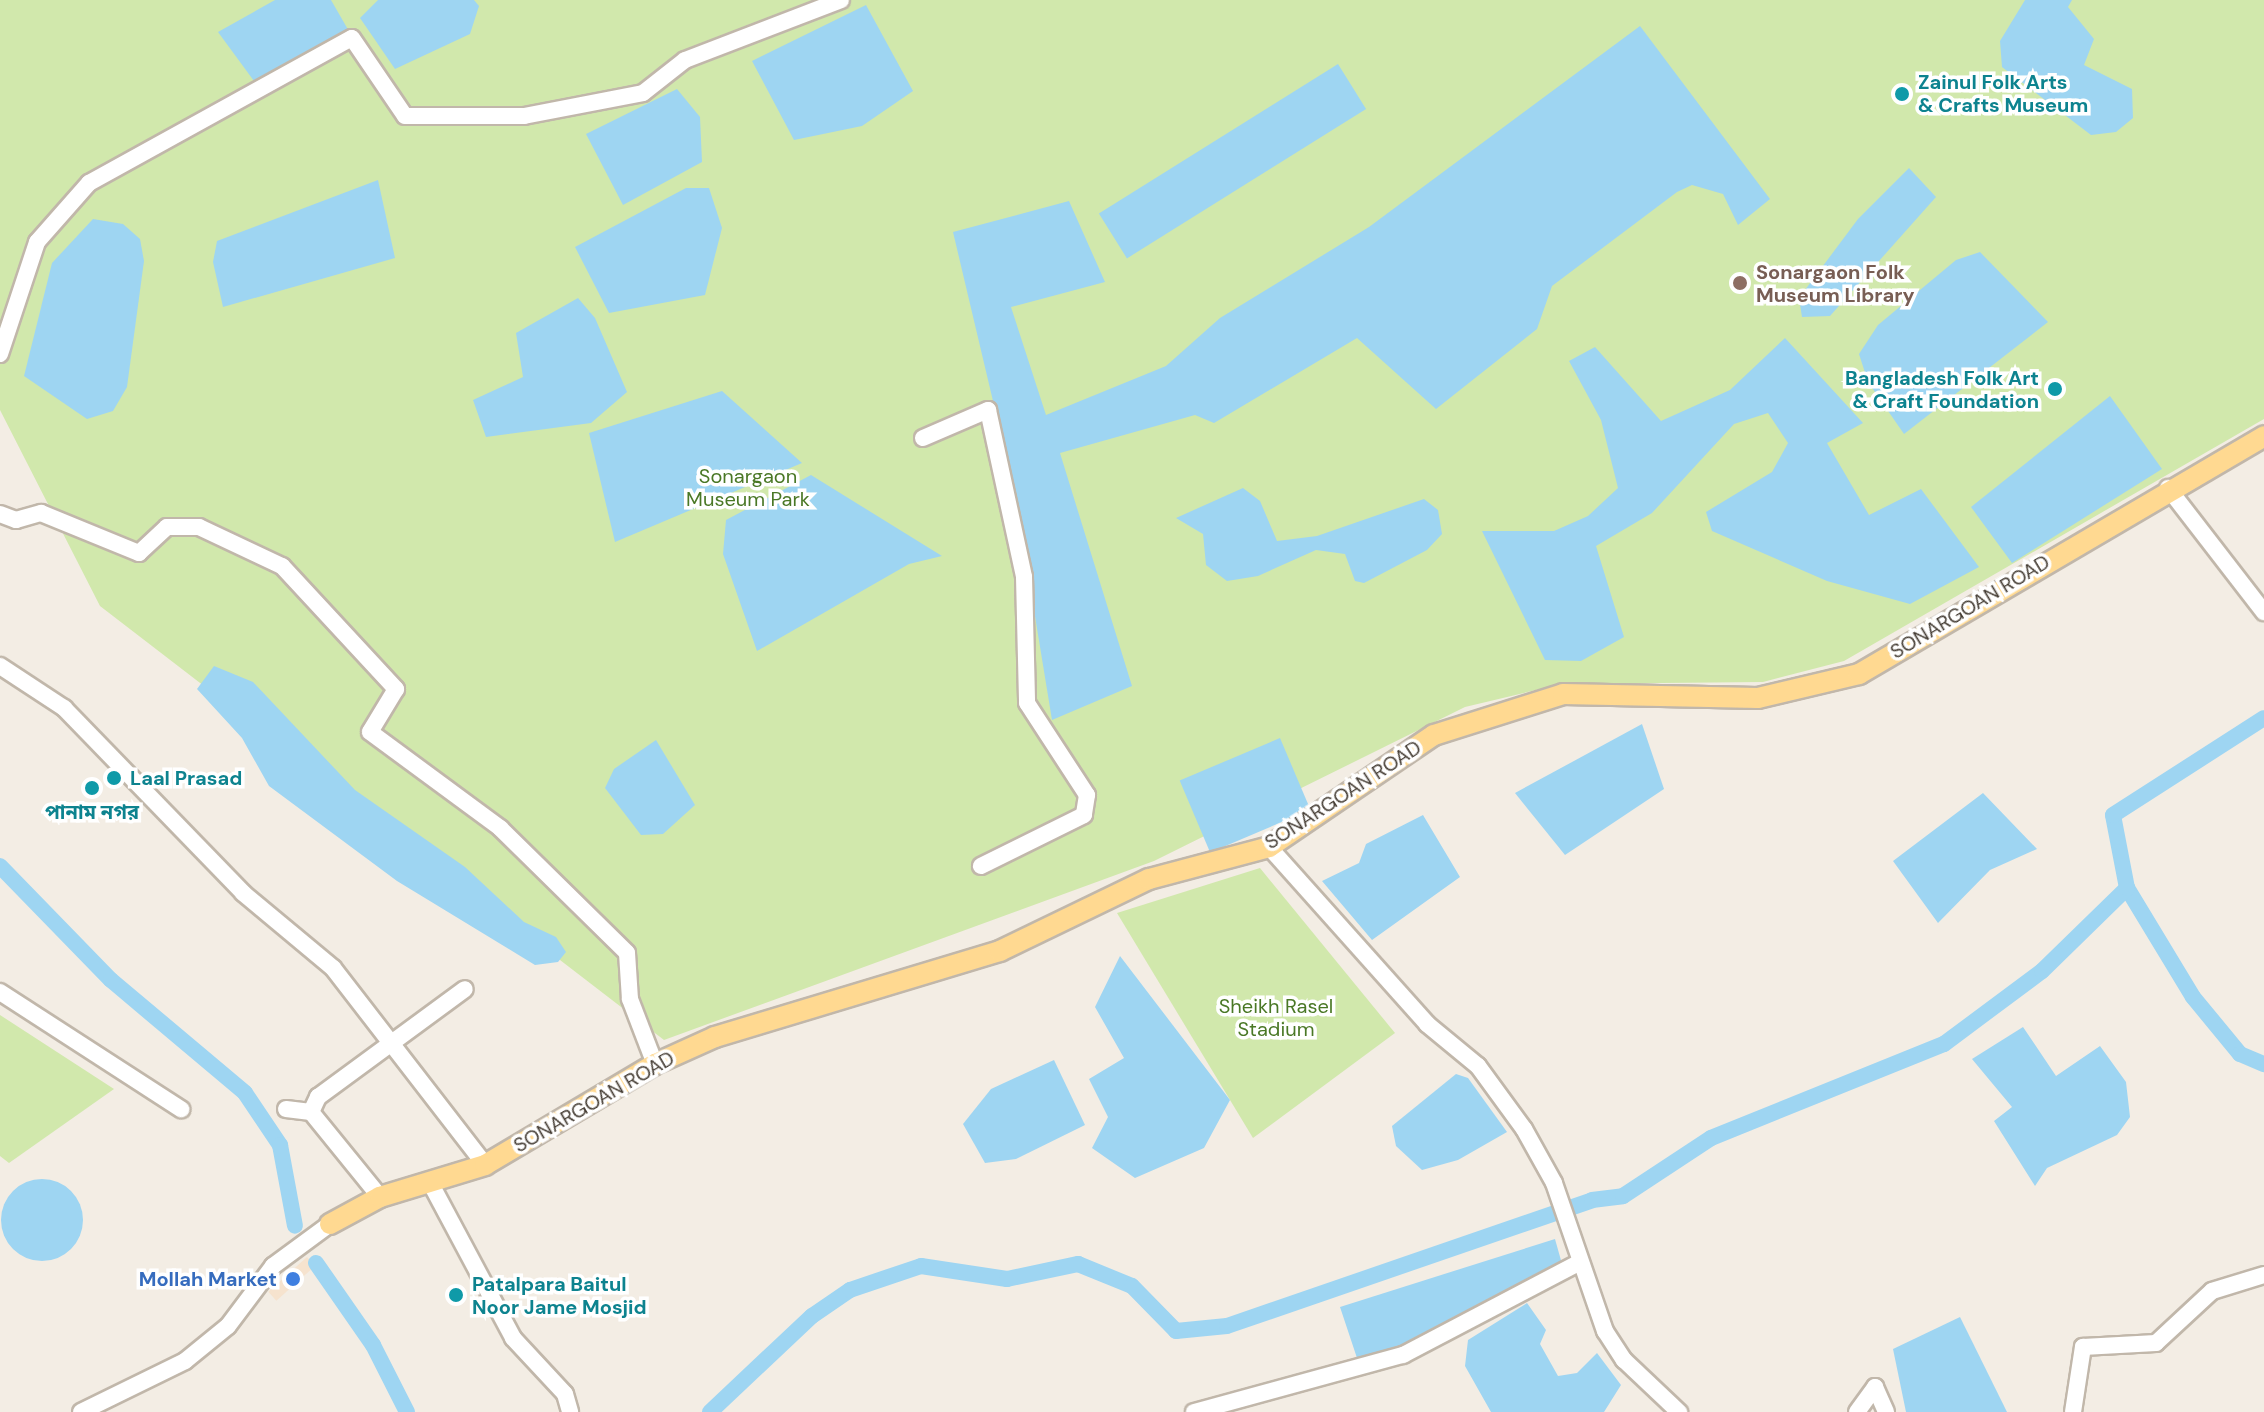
<!DOCTYPE html>
<meta charset="utf-8">
<style>
body{margin:0}
#map{position:relative;width:2264px;height:1412px;overflow:hidden;background:#f3ede4;font-family:"DM Sans","Noto Sans Bengali",sans-serif}
div>[style]{position:absolute}
.commercial>*{inset:0;background:#f6e3ce;transform-origin:0 0}
.green>*{inset:0;background:#d1e8ac}
.water>*{inset:0;background:#9ed5f2;transform-origin:0 0}
.round{border-radius:50%}
.canal>*{height:16px;margin:-8px;padding:0 8px;transform-origin:8px;border-radius:8px;background:#9ed5f2}
.roads{filter:drop-shadow(2px 0 #c1b7aa) drop-shadow(-2px 0 #c1b7aa) drop-shadow(0 2px #c1b7aa) drop-shadow(0 -2px #c1b7aa)}
.minor>*{height:16px;margin:-8px;padding:0 8px;transform-origin:8px;border-radius:8px;background:#fff}
.major>*{height:20px;margin:-10px;padding:0 10px;transform-origin:10px;border-radius:10px;background:#ffd991}
.dots>*{width:22px;height:22px;translate:-50% -50%;box-sizing:border-box;border:4px solid #fff;border-radius:50%}
span{translate:-50% -50%;white-space:nowrap;text-align:center;line-height:1.15;-webkit-text-stroke:7px #fff;paint-order:stroke}
.culture-label{font-size:20px;color:#0d838f;font-weight:700}
.left{translate:0 -50%;text-align:left}
.right{translate:-100% -50%;text-align:right}
.education-label{font-size:20px;color:#785e54;font-weight:700}
.park-label{font-size:20px;color:#4a7826}
.street-label{font-size:20px;color:#453d34}
.shop-label{font-size:20px;color:#366cbe;font-weight:700}
</style>
<div id="map">
<div class="commercial">
<div style="left:307px;top:1257px;width:12px;height:52px;rotate:48deg"></div>
</div>
<div class="green">
<div style="clip-path:polygon(0 0,2264px 0,2264px 419px,1844px 661px,1763px 682px,1561px 684px,1465px 707px,1154px 861px,664px 1040px,100px 606px,0 410px)"></div>
<div style="clip-path:polygon(1260px 868px,1395px 1033px,1253px 1138px,1117px 913px)"></div>
<div style="clip-path:polygon(0 1015px,114px 1089px,9px 1163px,0 1156px)"></div>
</div>
<div class="water">
<div style="clip-path:polygon(275px 0,331px 0,350px 33px,257px 85px,218px 32px)"></div>
<div style="clip-path:polygon(378px 0,474px 0,479px 6px,470px 34px,395px 69px,360px 18px)"></div>
<div style="clip-path:polygon(2025px 0,2072px 0,2068px 7px,2094px 39px,2084px 65px,2132px 89px,2133px 118px,2116px 132px,2091px 135px,2002px 67px,2000px 41px)"></div>
<div style="clip-path:polygon(866px 5px,913px 91px,862px 126px,794px 140px,752px 61px)"></div>
<div style="clip-path:polygon(1640px 26px,1770px 199px,1738px 225px,1723px 194px,1692px 185px,1677px 192px,1552px 286px,1537px 329px,1436px 409px,1357px 338px,1214px 423px,1195px 415px,1060px 453px,1132px 686px,1052px 720px,1015px 494px,953px 232px,1069px 201px,1105px 282px,1011px 307px,1046px 415px,1166px 366px,1220px 318px,1369px 227px)"></div>
<div style="left:1338px;top:64px;width:53px;height:282px;rotate:58deg"></div>
<div style="clip-path:polygon(677px 89px,700px 117px,702px 162px,623px 205px,586px 134px)"></div>
<div style="clip-path:polygon(1909px 168px,1936px 197px,1830px 316px,1802px 317px,1799px 298px,1858px 219px)"></div>
<div style="clip-path:polygon(378px 180px,395px 258px,223px 307px,213px 262px,217px 241px)"></div>
<div style="clip-path:polygon(686px 188px,709px 188px,722px 228px,705px 295px,609px 313px,575px 247px)"></div>
<div style="clip-path:polygon(93px 219px,123px 224px,140px 239px,144px 261px,127px 387px,113px 411px,87px 419px,24px 376px,52px 263px)"></div>
<div style="clip-path:polygon(1980px 252px,2048px 322px,1904px 434px,1868px 382px,1859px 354px,1878px 325px,1956px 260px)"></div>
<div style="clip-path:polygon(578px 298px,595px 318px,627px 392px,591px 423px,486px 437px,473px 400px,523px 377px,516px 333px)"></div>
<div style="clip-path:polygon(1785px 338px,1863px 423px,1827px 443px,1869px 515px,1921px 489px,1979px 567px,1910px 604px,1827px 581px,1712px 531px,1706px 512px,1772px 472px,1788px 443px,1768px 413px,1734px 424px,1652px 513px,1596px 546px,1624px 637px,1581px 661px,1545px 660px,1482px 531px,1554px 531px,1588px 516px,1618px 488px,1601px 420px,1569px 361px,1595px 347px,1661px 421px,1730px 390px)"></div>
<div style="clip-path:polygon(722px 391px,802px 463px,615px 542px,589px 433px)"></div>
<div style="clip-path:polygon(2110px 396px,2162px 469px,2012px 563px,1971px 507px)"></div>
<div style="clip-path:polygon(811px 475px,942px 556px,909px 564px,757px 651px,723px 554px,726px 520px)"></div>
<div style="clip-path:polygon(1243px 488px,1260px 501px,1277px 541px,1317px 536px,1424px 499px,1438px 510px,1442px 534px,1427px 550px,1364px 583px,1355px 581px,1345px 554px,1316px 550px,1258px 576px,1227px 581px,1206px 565px,1203px 534px,1176px 518px)"></div>
<div style="clip-path:polygon(214px 666px,253px 682px,355px 790px,465px 867px,524px 922px,556px 937px,566px 952px,558px 962px,535px 965px,397px 881px,269px 786px,242px 738px,197px 689px)"></div>
<div style="clip-path:polygon(1642px 724px,1664px 789px,1565px 855px,1515px 793px)"></div>
<div style="left:1280px;top:738px;width:78px;height:109px;rotate:67deg"></div>
<div style="clip-path:polygon(656px 740px,695px 805px,663px 834px,641px 835px,605px 788px,614px 769px)"></div>
<div style="clip-path:polygon(1983px 793px,2037px 849px,1990px 870px,1938px 923px,1893px 861px)"></div>
<div style="clip-path:polygon(1423px 815px,1460px 877px,1372px 940px,1322px 881px,1359px 863px,1366px 844px)"></div>
<div style="clip-path:polygon(1120px 956px,1230px 1100px,1204px 1148px,1135px 1178px,1092px 1148px,1108px 1117px,1089px 1079px,1124px 1058px,1095px 1007px)"></div>
<div style="clip-path:polygon(2023px 1027px,2056px 1076px,2100px 1046px,2126px 1082px,2130px 1117px,2117px 1135px,2047px 1168px,2035px 1186px,1994px 1121px,2012px 1107px,1972px 1059px)"></div>
<div style="clip-path:polygon(1054px 1060px,1085px 1125px,1016px 1159px,985px 1163px,963px 1124px,991px 1089px)"></div>
<div style="clip-path:polygon(1456px 1074px,1468px 1078px,1507px 1132px,1458px 1160px,1422px 1170px,1396px 1146px,1392px 1126px)"></div>
<div class="round" style="left:1px;top:1179px;width:82px;height:82px"></div>
<div style="clip-path:polygon(1555px 1239px,1562px 1264px,1405px 1346px,1357px 1358px,1340px 1307px)"></div>
<div style="clip-path:polygon(1527px 1303px,1546px 1330px,1540px 1344px,1558px 1376px,1577px 1373px,1597px 1353px,1621px 1385px,1604px 1412px,1491px 1412px,1465px 1366px,1468px 1340px)"></div>
<div style="clip-path:polygon(1960px 1317px,2007px 1412px,1906px 1412px,1893px 1349px)"></div>
</div>
<div class="canal">
<div style="left:0;top:866px;width:159px;rotate:45.8deg"></div>
<div style="left:111px;top:980px;width:175px;rotate:40.1deg"></div>
<div style="left:245px;top:1093px;width:63px;rotate:56.1deg"></div>
<div style="left:280px;top:1145px;width:82px;rotate:79.5deg"></div>
<div style="left:2127px;top:888px;width:127px;rotate:58.8deg"></div>
<div style="left:2193px;top:997px;width:74px;rotate:50.5deg"></div>
<div style="left:2240px;top:1054px;width:26px;rotate:23deg"></div>
<div style="left:316px;top:1263px;width:100px;rotate:55.2deg"></div>
<div style="left:373px;top:1345px;width:75px;rotate:63.1deg"></div>
<div style="left:710px;top:1412px;width:140px;rotate:-43.3deg"></div>
<div style="left:812px;top:1316px;width:46px;rotate:-34.4deg"></div>
<div style="left:850px;top:1290px;width:75px;rotate:-18.7deg"></div>
<div style="left:921px;top:1266px;width:87px;rotate:8.6deg"></div>
<div style="left:1007px;top:1279px;width:73px;rotate:-11.9deg"></div>
<div style="left:1078px;top:1264px;width:58px;rotate:22.2deg"></div>
<div style="left:1132px;top:1286px;width:63px;rotate:45.6deg"></div>
<div style="left:1176px;top:1331px;width:51px;rotate:-5.6deg"></div>
<div style="left:1227px;top:1326px;width:386px;rotate:-19deg"></div>
<div style="left:1592px;top:1200px;width:31px;rotate:-7deg"></div>
<div style="left:1623px;top:1196px;width:105px;rotate:-33.4deg"></div>
<div style="left:1711px;top:1138px;width:251px;rotate:-22deg"></div>
<div style="left:1944px;top:1044px;width:122px;rotate:-36.7deg"></div>
<div style="left:2042px;top:971px;width:119px;rotate:-44.3deg"></div>
<div style="left:2127px;top:888px;width:74px;rotate:-100.9deg"></div>
<div style="left:2113px;top:815px;width:179px;rotate:-32.7deg"></div>
</div>
<div class="roads">
<div class="minor">
<div style="left:0;top:354px;width:118px;rotate:-71.7deg"></div>
<div style="left:37px;top:242px;width:79px;rotate:-48.6deg"></div>
<div style="left:89px;top:183px;width:300px;rotate:-28.9deg"></div>
<div style="left:352px;top:38px;width:94px;rotate:55.8deg"></div>
<div style="left:405px;top:116px;width:119px"></div>
<div style="left:524px;top:116px;width:121px;rotate:-10.9deg"></div>
<div style="left:643px;top:93px;width:53px;rotate:-38.2deg"></div>
<div style="left:685px;top:60px;width:167px;rotate:-21deg"></div>
<div style="left:923px;top:438px;width:71px;rotate:-23.3deg"></div>
<div style="left:988px;top:410px;width:171px;rotate:77.8deg"></div>
<div style="left:1024px;top:577px;width:126px;rotate:88.6deg"></div>
<div style="left:1027px;top:703px;width:110px;rotate:56.9deg"></div>
<div style="left:1087px;top:795px;width:20px;rotate:99deg"></div>
<div style="left:1084px;top:815px;width:115px;rotate:153.7deg"></div>
<div style="left:2168px;top:488px;width:157px;rotate:52.3deg"></div>
<div style="left:0;top:514px;width:17px;rotate:21deg"></div>
<div style="left:16px;top:520px;width:26px;rotate:-16deg"></div>
<div style="left:41px;top:513px;width:106px;rotate:22.2deg"></div>
<div style="left:139px;top:553px;width:38px;rotate:-43deg"></div>
<div style="left:167px;top:527px;width:32px"></div>
<div style="left:199px;top:527px;width:92px;rotate:25.2deg"></div>
<div style="left:282px;top:566px;width:168px;rotate:47.2deg"></div>
<div style="left:396px;top:689px;width:50px;rotate:121.2deg"></div>
<div style="left:370px;top:732px;width:162px;rotate:36.4deg"></div>
<div style="left:500px;top:828px;width:178px;rotate:44.5deg"></div>
<div style="left:627px;top:953px;width:46px;rotate:86.3deg"></div>
<div style="left:630px;top:999px;width:70px;rotate:69deg"></div>
<div style="left:0;top:666px;width:77px;rotate:33.3deg"></div>
<div style="left:64px;top:708px;width:257px;rotate:45.9deg"></div>
<div style="left:243px;top:893px;width:117px;rotate:39.8deg"></div>
<div style="left:333px;top:968px;width:249px;rotate:52.3deg"></div>
<div style="left:1269px;top:847px;width:237px;rotate:48.2deg"></div>
<div style="left:1427px;top:1024px;width:66px;rotate:39.5deg"></div>
<div style="left:1478px;top:1066px;width:78px;rotate:53.9deg"></div>
<div style="left:1524px;top:1129px;width:62px;rotate:60.9deg"></div>
<div style="left:1554px;top:1183px;width:157px;rotate:71deg"></div>
<div style="left:1605px;top:1331px;width:35px;rotate:57deg"></div>
<div style="left:1624px;top:1360px;width:76px;rotate:43.4deg"></div>
<div style="left:0;top:992px;width:216px;rotate:32.9deg"></div>
<div style="left:286px;top:1109px;width:25px;rotate:7deg"></div>
<div style="left:311px;top:1112px;width:109px;rotate:50.9deg"></div>
<div style="left:311px;top:1112px;width:17px;rotate:-65deg"></div>
<div style="left:318px;top:1097px;width:182px;rotate:-36.3deg"></div>
<div style="left:432px;top:1186px;width:172px;rotate:61.9deg"></div>
<div style="left:513px;top:1338px;width:76px;rotate:47.1deg"></div>
<div style="left:565px;top:1394px;width:19px;rotate:74deg"></div>
<div style="left:81px;top:1412px;width:116px;rotate:-26.1deg"></div>
<div style="left:185px;top:1361px;width:55px;rotate:-39.1deg"></div>
<div style="left:228px;top:1326px;width:75px;rotate:-53.1deg"></div>
<div style="left:273px;top:1266px;width:71px;rotate:-36.4deg"></div>
<div style="left:1194px;top:1412px;width:217px;rotate:-15.3deg"></div>
<div style="left:1403px;top:1355px;width:200px;rotate:-27.7deg"></div>
<div style="left:1857px;top:1412px;width:31px;rotate:-54deg"></div>
<div style="left:1875px;top:1387px;width:27px;rotate:66deg"></div>
<div style="left:2073px;top:1412px;width:66px;rotate:-81.3deg"></div>
<div style="left:2083px;top:1347px;width:73px;rotate:-3.1deg"></div>
<div style="left:2156px;top:1343px;width:76px;rotate:-42.9deg"></div>
<div style="left:2212px;top:1291px;width:54px;rotate:-17.1deg"></div>
</div>
<div class="major">
<div style="left:330px;top:1224px;width:57px;rotate:-28.4deg"></div>
<div style="left:380px;top:1197px;width:110px;rotate:-16.9deg"></div>
<div style="left:485px;top:1165px;width:198px;rotate:-30.7deg"></div>
<div style="left:655px;top:1064px;width:66px;rotate:-24.2deg"></div>
<div style="left:715px;top:1037px;width:298px;rotate:-16.8deg"></div>
<div style="left:1000px;top:951px;width:165px;rotate:-25.8deg"></div>
<div style="left:1149px;top:879px;width:124px;rotate:-14.9deg"></div>
<div style="left:1269px;top:847px;width:199px;rotate:-34.2deg"></div>
<div style="left:1434px;top:735px;width:135px;rotate:-17.6deg"></div>
<div style="left:1563px;top:694px;width:195px;rotate:1.2deg"></div>
<div style="left:1758px;top:698px;width:104px;rotate:-13.4deg"></div>
<div style="left:1859px;top:674px;width:470px;rotate:-30.4deg"></div>
</div>
</div>
<div class="dots">
<div style="left:1902px;top:94px;background:#0f9aa8"></div>
<div style="left:1740px;top:283px;background:#8d6e63"></div>
<div style="left:2055px;top:389px;background:#0f9aa8"></div>
<div style="left:114px;top:778px;background:#0f9aa8"></div>
<div style="left:92px;top:788px;background:#0f9aa8"></div>
<div style="left:293px;top:1279px;background:#3f7fe0"></div>
<div style="left:456px;top:1295px;background:#0f9aa8"></div>
</div>
<div class="culture-label">
<span class="left" style="left:1918px;top:94px">Zainul Folk Arts<br>&amp; Crafts Museum</span>
<span class="right" style="left:2039px;top:390px">Bangladesh Folk Art<br>&amp; Craft Foundation</span>
<span class="left" style="left:130px;top:778px">Laal Prasad</span>
<span style="left:92px;top:812px">পানাম নগর</span>
<span class="left" style="left:472px;top:1296px">Patalpara Baitul<br>Noor Jame Mosjid</span>
</div>
<div class="education-label">
<span class="left" style="left:1756px;top:284px">Sonargaon Folk<br>Museum Library</span>
</div>
<div class="park-label">
<span style="left:748px;top:488px">Sonargaon<br>Museum Park</span>
<span style="left:1276px;top:1018px">Sheikh Rasel<br>Stadium</span>
</div>
<div class="street-label">
<span style="left:1970px;top:607px;rotate:-31deg">SONARGOAN ROAD</span>
<span style="left:1343px;top:795px;rotate:-33deg">SONARGOAN ROAD</span>
<span style="left:594px;top:1102px;rotate:-30deg">SONARGOAN ROAD</span>
</div>
<div class="shop-label">
<span class="right" style="left:277px;top:1279px">Mollah Market</span>
</div>
</div>
